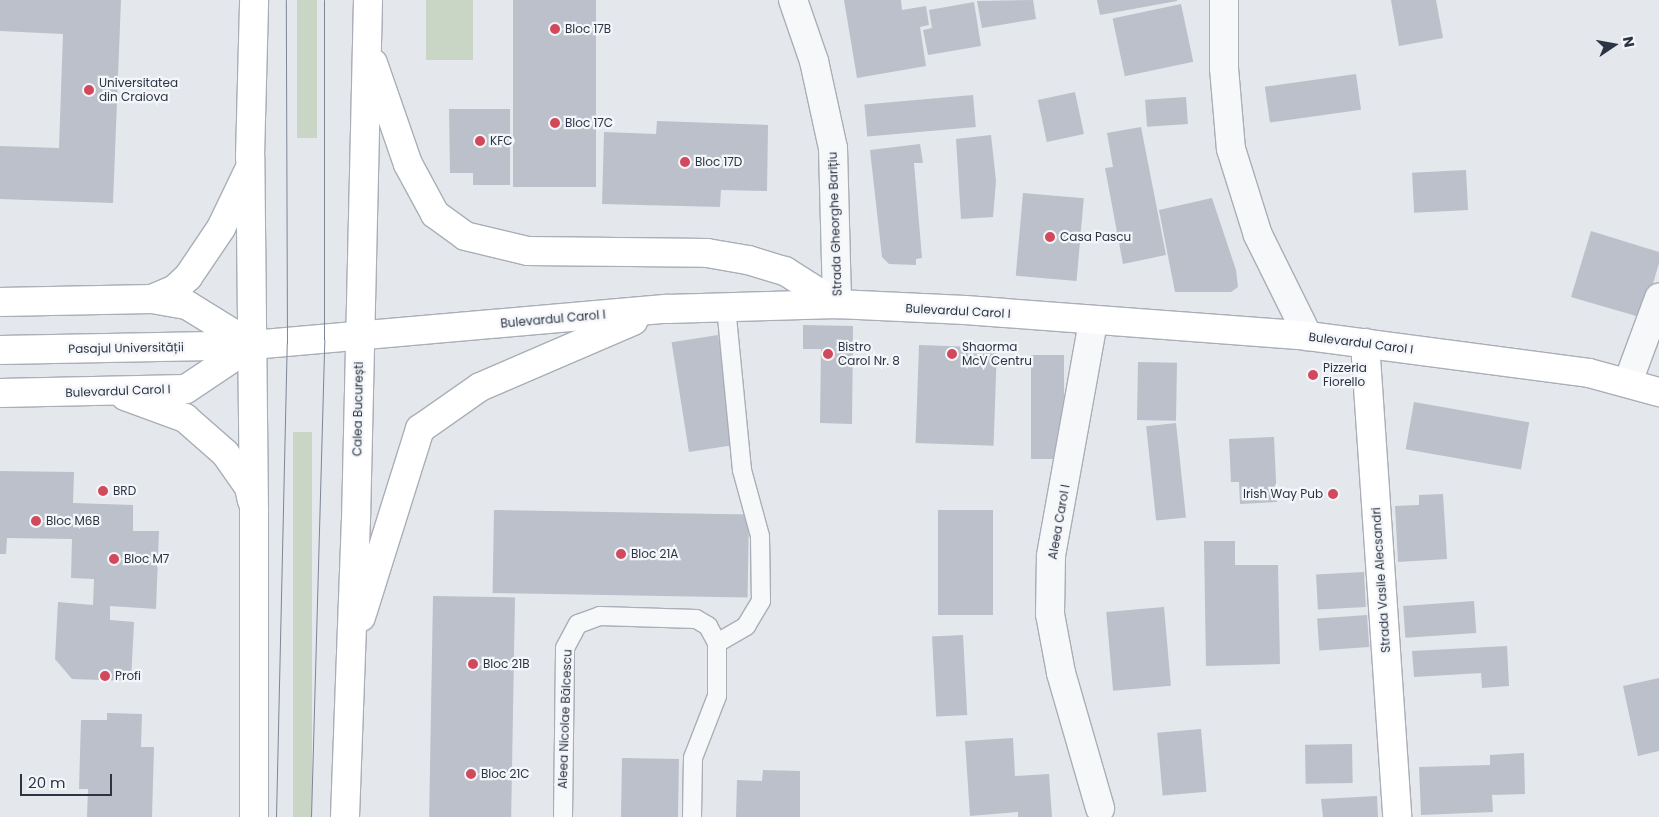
<!DOCTYPE html>
<meta charset="utf-8">
<style>
body{margin:0}
#map{position:relative;width:1659px;height:817px;overflow:hidden;background:#e4e7ec;font-family:Poppins,sans-serif}
div>[style]{position:absolute}
.green>*{inset:0;background:#c9d6c5;transform-origin:0 0}
.building>*{inset:0;background:#bbc0ca;transform-origin:0 0}
.roads{filter:drop-shadow(1px 0 #a9aeb7) drop-shadow(-1px 0 #a9aeb7) drop-shadow(0 1px #a9aeb7) drop-shadow(0 -1px #a9aeb7)}
.lane>*{height:18px;margin:-9px;padding:0 9px;transform-origin:9px;border-radius:9px;background:#f7f8fa}
.street>*{height:28px;margin:-14px;padding:0 14px;transform-origin:14px;border-radius:14px;background:#f7f8fa}
.secondary>*{height:28px;margin:-14px;padding:0 14px;transform-origin:14px;border-radius:14px;background:#fff}
.tram>*{height:1px;margin:-0.5px;padding:0 0.5px;transform-origin:0.5px;border-radius:0.5px;background:#7d8696}
.dots>*{width:14px;height:14px;translate:-50% -50%;box-sizing:border-box;border:2px solid #f4f6f9;border-radius:50%}
span{translate:-50% -50%;white-space:nowrap;text-align:center;line-height:1.15;-webkit-text-stroke:4.5px #f4f6f9;paint-order:stroke}
.poi-label{font-size:12px;color:#2b3445}
.left{translate:0 -50%;text-align:left}
.right{translate:-100% -50%;text-align:right}
.street-label{font-size:12px;color:#2b3445}
.north{position:absolute;left:1589px;top:20px;width:50px;height:50px;-webkit-text-stroke:4px #f4f6f9;paint-order:stroke;rotate:78deg;font-size:14px;font-weight:700;line-height:20px;text-align:center;color:#2b3445}
.north::after{content:'';display:block;margin:auto;width:18px;height:22px;background:#2b3445;clip-path:polygon(50% 0,100% 100%,50% 72%,0 100%)}
.scale{position:absolute;left:20px;top:774px;width:92px;height:22px;box-sizing:border-box;border:2px solid #2b3445;border-top:0;padding-left:6px;font-size:15px;line-height:18px;white-space:nowrap;color:#2b3445;-webkit-text-stroke:4px #f4f6f9;paint-order:stroke}
</style>
<div id="map">
<div class="green">
<div style="left:297px;top:0;width:20px;height:138px"></div>
<div style="left:426px;top:0;width:47px;height:60px"></div>
<div style="left:293px;top:432px;width:19px;height:385px"></div>
</div>
<div class="building">
<div style="clip-path:polygon(0 0,121px 0,113px 203px,0 199px,0 146px,59px 148px,63px 34px,0 31px)"></div>
<div style="left:513px;top:0;width:83px;height:187px"></div>
<div style="clip-path:polygon(844px 0,901px 0,902px 10px,926px 6px,929px 25px,920px 27px,926px 66px,857px 78px)"></div>
<div style="clip-path:polygon(1033px 0,1036px 19px,982px 28px,977px 1px)"></div>
<div style="clip-path:polygon(1097px 0,1177px 0,1177px 1px,1100px 15px)"></div>
<div style="clip-path:polygon(1391px 0,1436px 0,1443px 38px,1399px 46px)"></div>
<div style="clip-path:polygon(974px 2px,981px 46px,928px 55px,923px 30px,932px 28px,929px 10px)"></div>
<div style="left:1181px;top:4px;width:59px;height:70px;rotate:78deg"></div>
<div style="left:1356px;top:74px;width:36px;height:92px;rotate:82deg"></div>
<div style="left:1075px;top:92px;width:43px;height:38px;rotate:78deg"></div>
<div style="left:973px;top:95px;width:32px;height:109px;rotate:85deg"></div>
<div style="left:1186px;top:97px;width:27px;height:41px;rotate:86deg"></div>
<div style="clip-path:polygon(449px 109px,510px 109px,510px 185px,473px 185px,473px 173px,450px 173px)"></div>
<div style="clip-path:polygon(657px 121px,768px 125px,767px 191px,721px 190px,720px 207px,602px 204px,604px 132px,656px 134px)"></div>
<div style="clip-path:polygon(1141px 127px,1166px 255px,1123px 264px,1105px 168px,1113px 167px,1107px 133px)"></div>
<div style="clip-path:polygon(991px 135px,996px 181px,993px 217px,961px 219px,956px 139px)"></div>
<div style="clip-path:polygon(920px 144px,923px 163px,914px 163px,922px 258px,916px 259px,916px 265px,889px 264px,882px 257px,870px 150px)"></div>
<div style="left:1466px;top:170px;width:40px;height:54px;rotate:87deg"></div>
<div style="left:1023px;top:193px;width:61px;height:83px;rotate:5deg"></div>
<div style="clip-path:polygon(1212px 198px,1236px 270px,1238px 287px,1231px 292px,1175px 292px,1159px 210px)"></div>
<div style="clip-path:polygon(1591px 231px,1659px 252px,1659px 263px,1643px 318px,1571px 297px)"></div>
<div style="clip-path:polygon(803px 325px,853px 326px,852px 424px,820px 423px,821px 349px,803px 349px)"></div>
<div style="left:718px;top:335px;width:111px;height:47px;rotate:81deg"></div>
<div style="left:919px;top:345px;width:78px;height:98px;rotate:2deg"></div>
<div style="left:1031px;top:355px;width:33px;height:104px"></div>
<div style="left:1138px;top:362px;width:39px;height:58px;rotate:1deg"></div>
<div style="left:1414px;top:402px;width:117px;height:48px;rotate:10deg"></div>
<div style="left:1176px;top:423px;width:95px;height:30px;rotate:84deg"></div>
<div style="clip-path:polygon(1274px 437px,1277px 502px,1240px 504px,1239px 482px,1231px 482px,1229px 439px)"></div>
<div style="clip-path:polygon(0 471px,74px 472px,73px 503px,133px 505px,133px 531px,159px 531px,156px 609px,110px 606px,110px 620px,134px 622px,131px 681px,72px 679px,55px 659px,58px 602px,93px 605px,94px 579px,71px 578px,72px 539px,7px 538px,6px 554px,0 554px)"></div>
<div style="clip-path:polygon(1443px 494px,1447px 559px,1398px 562px,1395px 506px,1419px 505px,1419px 495px)"></div>
<div style="left:494px;top:510px;width:255px;height:83px;rotate:1deg"></div>
<div style="left:938px;top:510px;width:55px;height:105px"></div>
<div style="clip-path:polygon(1204px 541px,1235px 541px,1235px 565px,1278px 565px,1280px 664px,1206px 666px)"></div>
<div style="left:1364px;top:572px;width:35px;height:48px;rotate:87deg"></div>
<div style="left:433px;top:596px;width:82px;height:221px;rotate:1deg"></div>
<div style="left:1474px;top:601px;width:32px;height:71px;rotate:86deg"></div>
<div style="left:1164px;top:607px;width:79px;height:58px;rotate:85deg"></div>
<div style="left:1367px;top:615px;width:32px;height:50px;rotate:86deg"></div>
<div style="left:963px;top:635px;width:80px;height:31px;rotate:87deg"></div>
<div style="clip-path:polygon(1507px 646px,1509px 686px,1482px 688px,1481px 673px,1414px 677px,1412px 651px)"></div>
<div style="clip-path:polygon(1659px 678px,1659px 751px,1638px 756px,1623px 686px)"></div>
<div style="clip-path:polygon(107px 713px,142px 714px,141px 747px,154px 747px,152px 817px,87px 817px,88px 789px,79px 789px,81px 720px,107px 720px)"></div>
<div style="left:1201px;top:729px;width:63px;height:44px;rotate:85deg"></div>
<div style="clip-path:polygon(1013px 738px,1015px 776px,1049px 774px,1052px 817px,1018px 817px,1018px 812px,970px 816px,965px 741px)"></div>
<div style="left:1352px;top:744px;width:39px;height:47px;rotate:89deg"></div>
<div style="clip-path:polygon(1524px 753px,1525px 794px,1492px 795px,1493px 812px,1421px 815px,1419px 767px,1490px 765px,1490px 755px)"></div>
<div style="left:622px;top:758px;width:57px;height:59px;rotate:1deg"></div>
<div style="clip-path:polygon(763px 770px,800px 771px,800px 817px,736px 817px,737px 780px,762px 781px)"></div>
<div style="clip-path:polygon(1377px 796px,1378px 817px,1323px 817px,1321px 799px)"></div>
</div>
<div class="roads">
<div class="lane">
<div style="left:717px;top:643px;width:34px;rotate:-30deg"></div>
<div style="left:746px;top:626px;width:29px;rotate:-59deg"></div>
<div style="left:761px;top:601px;width:65px;rotate:-90.9deg"></div>
<div style="left:760px;top:536px;width:68px;rotate:-105.3deg"></div>
<div style="left:742px;top:470px;width:163px;rotate:-95.6deg"></div>
<div style="left:563px;top:817px;width:169px;rotate:-89.3deg"></div>
<div style="left:565px;top:648px;width:27px;rotate:-62deg"></div>
<div style="left:578px;top:624px;width:23px;rotate:-20deg"></div>
<div style="left:600px;top:616px;width:96px;rotate:1.8deg"></div>
<div style="left:696px;top:619px;width:14px;rotate:30deg"></div>
<div style="left:708px;top:626px;width:19px;rotate:62deg"></div>
<div style="left:717px;top:643px;width:53px;rotate:90deg"></div>
<div style="left:717px;top:696px;width:66px;rotate:111.2deg"></div>
<div style="left:693px;top:758px;width:59px;rotate:91deg"></div>
</div>
<div class="street">
<div style="left:793px;top:0;width:65px;rotate:71deg"></div>
<div style="left:814px;top:61px;width:89px;rotate:77.7deg"></div>
<div style="left:833px;top:148px;width:156px;rotate:88.5deg"></div>
<div style="left:1224px;top:0;width:68px;rotate:90deg"></div>
<div style="left:1224px;top:68px;width:81px;rotate:85.1deg"></div>
<div style="left:1231px;top:149px;width:90px;rotate:72.6deg"></div>
<div style="left:1258px;top:235px;width:113px;rotate:63.7deg"></div>
<div style="left:1093px;top:322px;width:238px;rotate:100.2deg"></div>
<div style="left:1051px;top:556px;width:58px;rotate:91deg"></div>
<div style="left:1050px;top:614px;width:60px;rotate:79.4deg"></div>
<div style="left:1061px;top:673px;width:141px;rotate:73.9deg"></div>
<div style="left:1628px;top:382px;width:90px;rotate:-69.7deg"></div>
</div>
<div class="secondary">
<div style="left:373px;top:63px;width:107px;rotate:70.9deg"></div>
<div style="left:408px;top:164px;width:57px;rotate:61.6deg"></div>
<div style="left:435px;top:214px;width:37px;rotate:36deg"></div>
<div style="left:465px;top:236px;width:65px;rotate:13.4deg"></div>
<div style="left:528px;top:251px;width:179px;rotate:0.6deg"></div>
<div style="left:707px;top:253px;width:42px;rotate:9.7deg"></div>
<div style="left:748px;top:260px;width:39px;rotate:17deg"></div>
<div style="left:785px;top:271px;width:62px;rotate:32.4deg"></div>
<div style="left:152px;top:299px;width:25px;rotate:-23deg"></div>
<div style="left:175px;top:289px;width:18px;rotate:-43deg"></div>
<div style="left:188px;top:277px;width:59px;rotate:-56deg"></div>
<div style="left:221px;top:228px;width:62px;rotate:-64.3deg"></div>
<div style="left:0;top:302px;width:152px;rotate:-1.1deg"></div>
<div style="left:152px;top:299px;width:36px;rotate:10deg"></div>
<div style="left:187px;top:305px;width:76px;rotate:31.6deg"></div>
<div style="left:1365px;top:343px;width:475px;rotate:86.1deg"></div>
<div style="left:0;top:350px;width:252px;rotate:-1.1deg"></div>
<div style="left:252px;top:345px;width:417px;rotate:-5deg"></div>
<div style="left:667px;top:309px;width:170px;rotate:-1.7deg"></div>
<div style="left:837px;top:304px;width:128px;rotate:2.7deg"></div>
<div style="left:965px;top:310px;width:344px;rotate:4.3deg"></div>
<div style="left:1308px;top:336px;width:283px;rotate:7.5deg"></div>
<div style="left:1589px;top:373px;width:73px;rotate:15.2deg"></div>
<div style="left:0;top:393px;width:186px;rotate:-1.2deg"></div>
<div style="left:186px;top:389px;width:79px;rotate:-33.7deg"></div>
<div style="left:125px;top:396px;width:64px;rotate:20.1deg"></div>
<div style="left:185px;top:418px;width:53px;rotate:41.2deg"></div>
<div style="left:225px;top:453px;width:42px;rotate:54.8deg"></div>
<div style="left:249px;top:487px;width:14px;rotate:78deg"></div>
<div style="left:361px;top:617px;width:197px;rotate:-72.6deg"></div>
<div style="left:420px;top:429px;width:73px;rotate:-35deg"></div>
<div style="left:480px;top:387px;width:167px;rotate:-23.3deg"></div>
<div style="left:254px;top:817px;width:305px;rotate:-90deg"></div>
<div style="left:254px;top:512px;width:355px;rotate:-90.6deg"></div>
<div style="left:250px;top:157px;width:157px;rotate:-88.5deg"></div>
<div style="left:345px;top:817px;width:296px;rotate:-87.9deg"></div>
<div style="left:356px;top:521px;width:521px;rotate:-88.68deg"></div>
</div>
</div>
<div class="tram">
<div style="left:276px;top:817px;width:474px;rotate:-88.7deg"></div>
<div style="left:287px;top:343px;width:343px;rotate:-90.2deg"></div>
<div style="left:311px;top:817px;width:478px;rotate:-88.4deg"></div>
<div style="left:324px;top:339px;width:339px;rotate:-90deg"></div>
</div>
<div class="dots">
<div style="left:555px;top:29px;background:#d1495b"></div>
<div style="left:89px;top:90px;background:#d1495b"></div>
<div style="left:555px;top:123px;background:#d1495b"></div>
<div style="left:480px;top:141px;background:#d1495b"></div>
<div style="left:685px;top:162px;background:#d1495b"></div>
<div style="left:1050px;top:237px;background:#d1495b"></div>
<div style="left:828px;top:354px;background:#d1495b"></div>
<div style="left:952px;top:354px;background:#d1495b"></div>
<div style="left:1313px;top:375px;background:#d1495b"></div>
<div style="left:103px;top:491px;background:#d1495b"></div>
<div style="left:1333px;top:494px;background:#d1495b"></div>
<div style="left:36px;top:521px;background:#d1495b"></div>
<div style="left:621px;top:554px;background:#d1495b"></div>
<div style="left:114px;top:559px;background:#d1495b"></div>
<div style="left:473px;top:664px;background:#d1495b"></div>
<div style="left:105px;top:676px;background:#d1495b"></div>
<div style="left:471px;top:774px;background:#d1495b"></div>
</div>
<div class="poi-label">
<span class="left" style="left:565px;top:29px">Bloc 17B</span>
<span class="left" style="left:99px;top:90px">Universitatea<br>din Craiova</span>
<span class="left" style="left:565px;top:123px">Bloc 17C</span>
<span class="left" style="left:490px;top:141px">KFC</span>
<span class="left" style="left:695px;top:162px">Bloc 17D</span>
<span class="left" style="left:1060px;top:237px">Casa Pascu</span>
<span class="left" style="left:838px;top:354px">Bistro<br>Carol Nr. 8</span>
<span class="left" style="left:962px;top:354px">Shaorma<br>McV Centru</span>
<span class="left" style="left:1323px;top:375px">Pizzeria<br>Fiorello</span>
<span class="left" style="left:113px;top:491px">BRD</span>
<span class="right" style="left:1323px;top:494px">Irish Way Pub</span>
<span class="left" style="left:46px;top:521px">Bloc M6B</span>
<span class="left" style="left:631px;top:554px">Bloc 21A</span>
<span class="left" style="left:124px;top:559px">Bloc M7</span>
<span class="left" style="left:483px;top:664px">Bloc 21B</span>
<span class="left" style="left:115px;top:676px">Profi</span>
<span class="left" style="left:481px;top:774px">Bloc 21C</span>
</div>
<div class="street-label">
<span style="left:835px;top:224px;rotate:-92deg">Strada Gheorghe Barițiu</span>
<span style="left:958px;top:311px;rotate:3deg">Bulevardul Carol I</span>
<span style="left:553px;top:319px;rotate:-5deg">Bulevardul Carol I</span>
<span style="left:1361px;top:343px;rotate:7deg">Bulevardul Carol I</span>
<span style="left:126px;top:348px;rotate:-1deg">Pasajul Universității</span>
<span style="left:118px;top:391px;rotate:-2deg">Bulevardul Carol I</span>
<span style="left:358px;top:409px;rotate:-89deg">Calea București</span>
<span style="left:1059px;top:522px;rotate:-80deg">Aleea Carol I</span>
<span style="left:1381px;top:580px;rotate:-94deg">Strada Vasile Alecsandri</span>
<span style="left:565px;top:719px;rotate:-88deg">Aleea Nicolae Bălcescu</span>
</div>
<div class="north">N</div>
<div class="scale">20 m</div>
</div>
